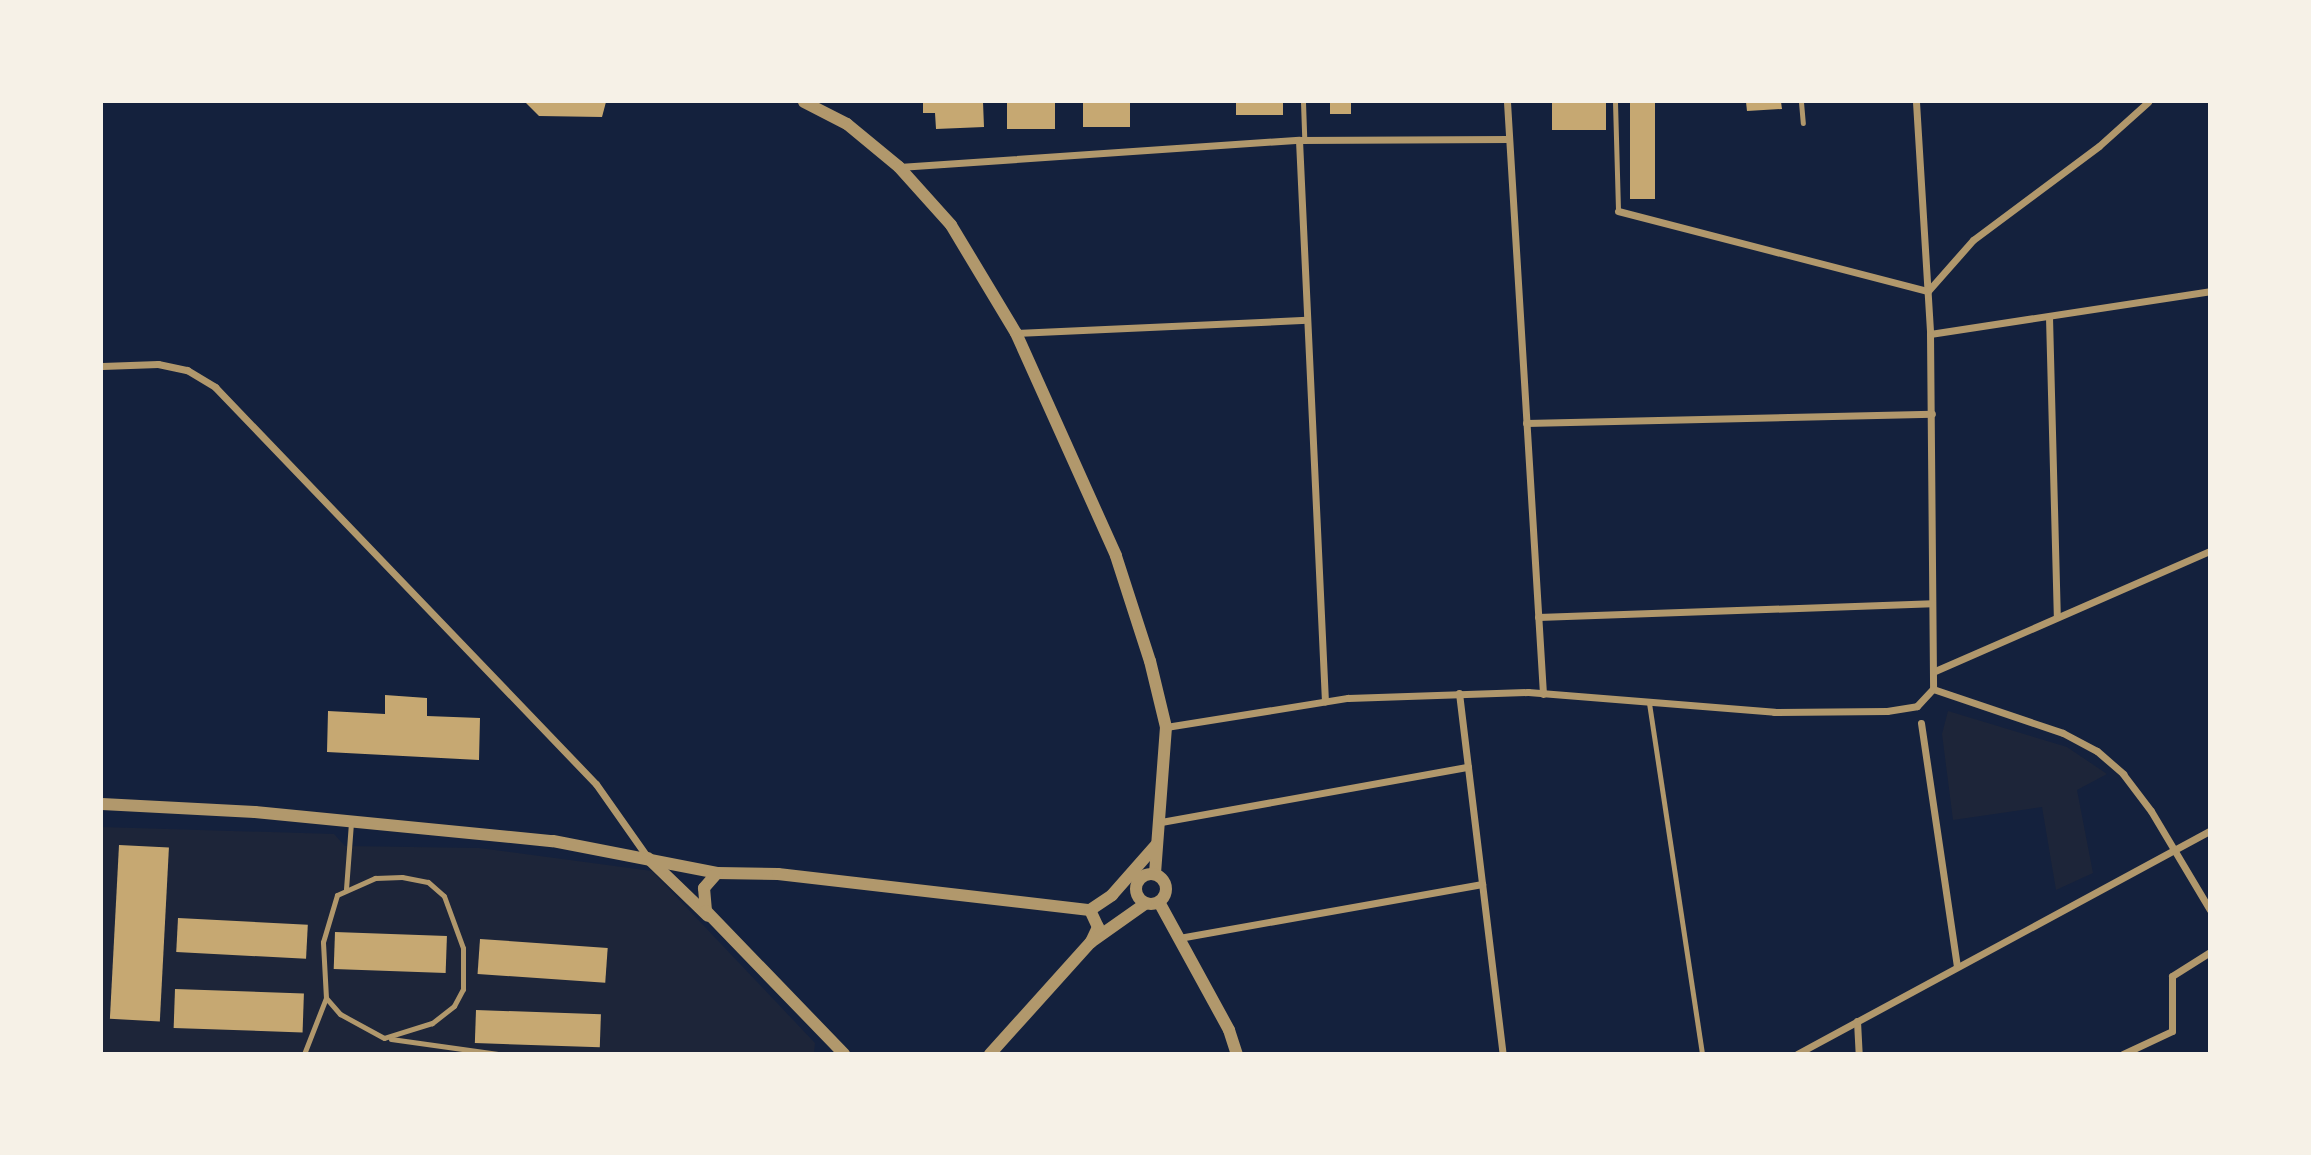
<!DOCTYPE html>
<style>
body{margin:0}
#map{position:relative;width:2311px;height:1155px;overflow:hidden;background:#14213d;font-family:"Asap Condensed",sans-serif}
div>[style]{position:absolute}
.green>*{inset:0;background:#1d2539}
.building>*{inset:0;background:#c6a872;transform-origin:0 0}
.service>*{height:5px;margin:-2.5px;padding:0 2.5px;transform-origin:2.5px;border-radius:2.5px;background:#b1986c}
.minor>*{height:7px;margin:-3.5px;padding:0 3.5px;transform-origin:3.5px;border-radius:3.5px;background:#b1986c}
.tertiary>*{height:12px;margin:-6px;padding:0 6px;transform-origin:6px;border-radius:6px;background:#b1986c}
.tertiary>.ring{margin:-6px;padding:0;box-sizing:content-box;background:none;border:12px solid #b1986c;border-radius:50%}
span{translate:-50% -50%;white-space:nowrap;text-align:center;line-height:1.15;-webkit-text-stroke:5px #f6f1e7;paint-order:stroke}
.frame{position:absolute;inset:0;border:103px solid #f6f1e7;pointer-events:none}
</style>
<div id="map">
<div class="green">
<div style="clip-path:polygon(1948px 711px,2067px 747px,2107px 774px,2077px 790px,2093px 873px,2056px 890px,2042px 807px,1953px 820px,1942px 734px)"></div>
<div style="clip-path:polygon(102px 827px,334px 834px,345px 846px,479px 848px,652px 871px,815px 1043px,814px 1054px,102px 1054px)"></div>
</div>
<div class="building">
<div style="clip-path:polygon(525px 102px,606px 102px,602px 117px,539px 116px)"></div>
<div style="clip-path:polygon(923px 102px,983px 102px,984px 127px,936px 129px,935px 113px,923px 113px)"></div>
<div style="left:1007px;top:102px;width:48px;height:27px"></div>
<div style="left:1083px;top:102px;width:47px;height:25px"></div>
<div style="left:1236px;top:102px;width:47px;height:13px"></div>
<div style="left:1330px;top:102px;width:21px;height:12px"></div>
<div style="left:1552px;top:102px;width:54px;height:28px"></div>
<div style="left:1630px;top:102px;width:25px;height:97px"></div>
<div style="clip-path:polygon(1746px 102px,1781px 102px,1782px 109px,1747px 111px)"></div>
<div style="clip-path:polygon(385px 695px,427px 698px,427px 716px,480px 718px,479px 760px,327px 752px,328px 711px,385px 714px)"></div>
<div style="left:119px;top:845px;width:50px;height:174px;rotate:3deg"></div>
<div style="left:178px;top:918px;width:130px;height:34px;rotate:3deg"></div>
<div style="left:335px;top:932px;width:112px;height:37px;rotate:2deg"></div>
<div style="left:480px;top:939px;width:128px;height:35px;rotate:4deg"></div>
<div style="left:175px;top:989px;width:129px;height:39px;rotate:2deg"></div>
<div style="left:476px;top:1010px;width:125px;height:33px;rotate:2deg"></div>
</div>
<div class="service">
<div style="left:1303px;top:102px;width:38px;rotate:88deg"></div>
<div style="left:1615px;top:102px;width:109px;rotate:88.4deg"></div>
<div style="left:1801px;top:102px;width:21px;rotate:85deg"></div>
<div style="left:1649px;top:703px;width:355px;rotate:81.4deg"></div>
<div style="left:402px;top:877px;width:26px;rotate:11deg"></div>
<div style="left:428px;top:882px;width:21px;rotate:41deg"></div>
<div style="left:444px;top:896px;width:55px;rotate:69.9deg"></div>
<div style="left:463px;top:948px;width:41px;rotate:90deg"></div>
<div style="left:463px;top:989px;width:19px;rotate:118deg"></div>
<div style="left:454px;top:1006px;width:28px;rotate:142deg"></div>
<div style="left:432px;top:1023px;width:50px;rotate:162.6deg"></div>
<div style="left:384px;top:1038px;width:50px;rotate:-151.4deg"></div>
<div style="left:340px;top:1014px;width:21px;rotate:-131deg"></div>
<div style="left:326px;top:998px;width:56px;rotate:-93.1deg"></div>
<div style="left:323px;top:942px;width:49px;rotate:-73.4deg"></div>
<div style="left:337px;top:895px;width:42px;rotate:-24.1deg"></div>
<div style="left:375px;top:878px;width:27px;rotate:-2deg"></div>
<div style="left:346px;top:889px;width:67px;rotate:-85.7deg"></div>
<div style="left:391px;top:1039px;width:108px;rotate:8deg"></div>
<div style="left:304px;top:1054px;width:60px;rotate:-68.6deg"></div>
</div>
<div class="minor">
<div style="left:1507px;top:102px;width:593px;rotate:86.52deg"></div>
<div style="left:1916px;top:102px;width:232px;rotate:86.5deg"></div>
<div style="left:1930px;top:334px;width:355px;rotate:89.5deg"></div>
<div style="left:1299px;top:140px;width:562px;rotate:87.35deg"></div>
<div style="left:899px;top:167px;width:401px;rotate:-3.9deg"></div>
<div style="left:1299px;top:140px;width:210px;rotate:-0.3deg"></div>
<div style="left:1618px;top:211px;width:320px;rotate:14.5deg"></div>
<div style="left:1928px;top:291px;width:68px;rotate:-48.6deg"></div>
<div style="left:1973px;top:240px;width:157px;rotate:-36.7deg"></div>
<div style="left:2099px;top:146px;width:66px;rotate:-41.9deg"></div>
<div style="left:2049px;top:317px;width:299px;rotate:88.5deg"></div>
<div style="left:1016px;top:333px;width:291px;rotate:-2.6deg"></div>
<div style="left:1930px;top:334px;width:283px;rotate:-8.7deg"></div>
<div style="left:102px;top:366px;width:56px;rotate:-2deg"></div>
<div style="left:158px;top:364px;width:30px;rotate:12deg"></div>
<div style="left:187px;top:370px;width:33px;rotate:31deg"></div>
<div style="left:215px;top:387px;width:550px;rotate:46.18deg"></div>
<div style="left:596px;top:784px;width:90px;rotate:54.9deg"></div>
<div style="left:1526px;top:423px;width:406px;rotate:-1.3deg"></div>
<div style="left:1538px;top:617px;width:394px;rotate:-2deg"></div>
<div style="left:1935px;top:671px;width:300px;rotate:-23.6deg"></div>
<div style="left:1933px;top:689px;width:137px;rotate:18.7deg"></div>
<div style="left:2063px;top:733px;width:38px;rotate:28deg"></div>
<div style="left:2097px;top:751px;width:35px;rotate:41deg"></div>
<div style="left:2123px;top:774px;width:46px;rotate:52.9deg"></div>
<div style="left:2151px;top:811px;width:115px;rotate:59.2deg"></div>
<div style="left:1459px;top:693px;width:364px;rotate:83.1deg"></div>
<div style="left:1921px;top:723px;width:246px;rotate:81.6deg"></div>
<div style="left:1166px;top:727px;width:184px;rotate:-9.1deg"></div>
<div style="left:1348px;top:698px;width:180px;rotate:-1.9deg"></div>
<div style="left:1528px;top:692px;width:247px;rotate:4.6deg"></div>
<div style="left:1774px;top:712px;width:113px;rotate:-0.5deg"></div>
<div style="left:1887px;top:711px;width:30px;rotate:-9deg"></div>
<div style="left:1917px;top:706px;width:23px;rotate:-47deg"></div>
<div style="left:1161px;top:822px;width:312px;rotate:-10.2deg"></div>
<div style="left:1179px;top:938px;width:308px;rotate:-10.1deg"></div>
<div style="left:1857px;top:1021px;width:33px;rotate:87deg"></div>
<div style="left:1797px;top:1054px;width:469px;rotate:-28.4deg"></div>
<div style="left:2123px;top:1054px;width:54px;rotate:-25.1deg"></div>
<div style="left:2172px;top:1031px;width:55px;rotate:-90deg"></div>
<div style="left:2172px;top:976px;width:45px;rotate:-32.3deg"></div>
</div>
<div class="tertiary">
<div style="left:804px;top:102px;width:48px;rotate:27.1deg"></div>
<div style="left:847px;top:124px;width:67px;rotate:39.6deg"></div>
<div style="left:899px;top:167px;width:78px;rotate:48.1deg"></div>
<div style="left:951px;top:225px;width:126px;rotate:59deg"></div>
<div style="left:1016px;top:333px;width:244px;rotate:65.8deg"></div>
<div style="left:1116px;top:556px;width:110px;rotate:72.1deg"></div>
<div style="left:1150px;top:661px;width:68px;rotate:76.4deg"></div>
<div style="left:1166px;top:727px;width:147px;rotate:94.3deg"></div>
<div style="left:102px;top:804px;width:153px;rotate:3deg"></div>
<div style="left:255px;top:812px;width:299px;rotate:5.6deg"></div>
<div style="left:553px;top:841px;width:167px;rotate:11deg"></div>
<div style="left:717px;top:873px;width:61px;rotate:0.9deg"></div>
<div style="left:778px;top:874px;width:314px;rotate:6.6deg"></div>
<div style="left:1090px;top:910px;width:19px;rotate:65deg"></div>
<div style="left:1098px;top:927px;width:17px;rotate:115deg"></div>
<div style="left:648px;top:858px;width:83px;rotate:44deg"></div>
<div style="left:717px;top:873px;width:20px;rotate:131deg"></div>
<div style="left:704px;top:888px;width:23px;rotate:85deg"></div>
<div style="left:706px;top:911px;width:199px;rotate:46deg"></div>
<div class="ring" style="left:1136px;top:874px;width:18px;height:18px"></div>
<div style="left:1159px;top:902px;width:146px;rotate:61.3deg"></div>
<div style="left:1229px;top:1030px;width:25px;rotate:72deg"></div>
<div style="left:1090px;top:910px;width:27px;rotate:-34deg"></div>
<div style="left:1112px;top:895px;width:68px;rotate:-48.6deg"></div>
<div style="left:990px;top:1054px;width:151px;rotate:-48deg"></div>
<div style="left:1091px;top:942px;width:67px;rotate:-35.3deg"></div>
</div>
<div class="frame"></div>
</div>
